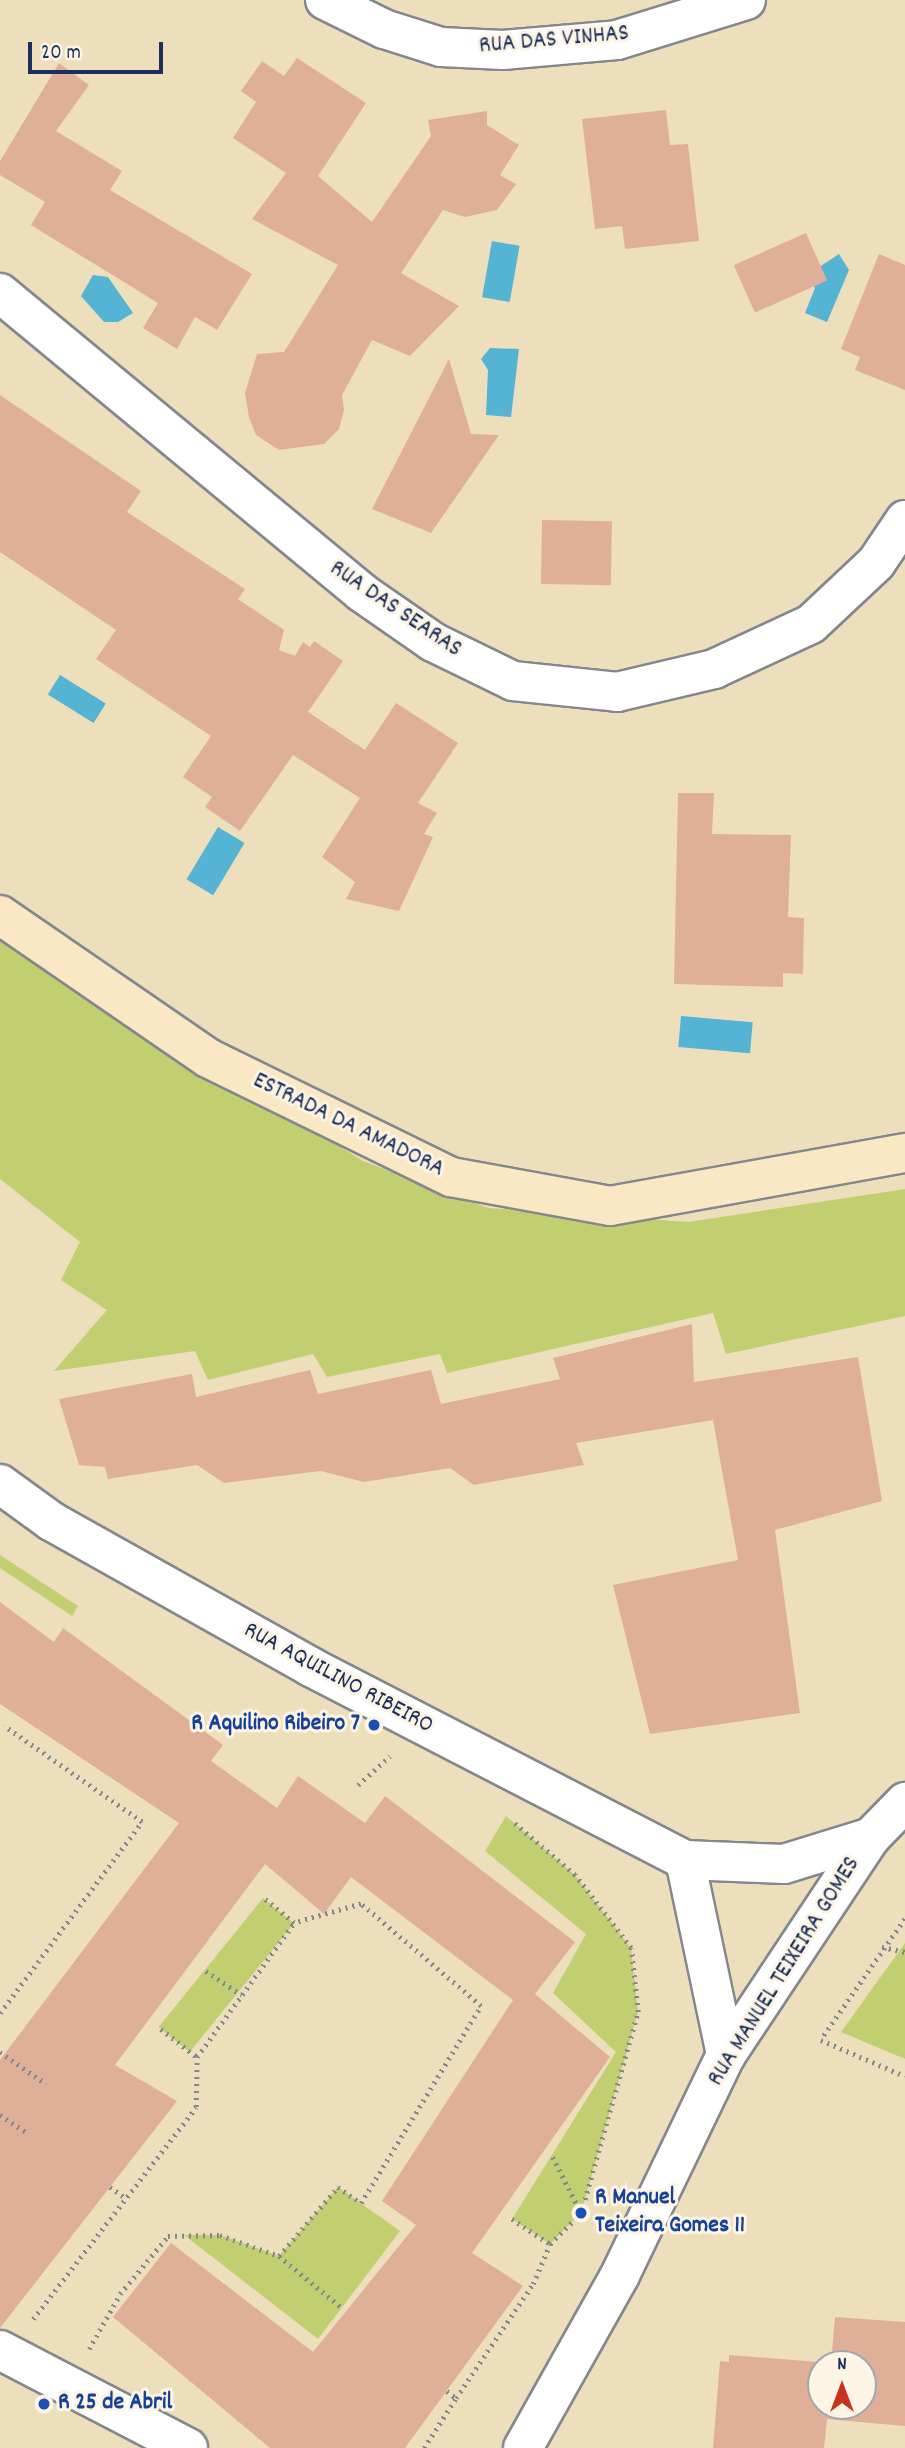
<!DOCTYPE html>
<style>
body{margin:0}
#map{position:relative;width:905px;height:2448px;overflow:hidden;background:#eddfbc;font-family:Dekko,sans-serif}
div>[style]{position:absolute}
.green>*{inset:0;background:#c2cf71;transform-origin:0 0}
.water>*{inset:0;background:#55b3d3;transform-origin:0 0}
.building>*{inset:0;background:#dfb097;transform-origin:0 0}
.path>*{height:4.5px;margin-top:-2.25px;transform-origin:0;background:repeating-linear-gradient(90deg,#84878d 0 2px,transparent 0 7px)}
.roads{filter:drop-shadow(2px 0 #84878d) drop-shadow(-2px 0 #84878d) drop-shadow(0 2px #84878d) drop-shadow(0 -2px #84878d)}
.street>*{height:38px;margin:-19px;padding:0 19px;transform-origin:19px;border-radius:19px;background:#fff}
.secondary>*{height:38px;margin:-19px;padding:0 19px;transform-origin:19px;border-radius:19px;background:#fae7c3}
.dots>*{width:19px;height:19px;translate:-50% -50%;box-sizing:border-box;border:4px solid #fcf5e5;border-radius:50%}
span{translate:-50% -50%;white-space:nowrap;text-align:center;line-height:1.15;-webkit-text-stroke:6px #fcf5e5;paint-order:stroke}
.street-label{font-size:24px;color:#1b2f5e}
.transit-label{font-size:24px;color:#164399;font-weight:700}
.right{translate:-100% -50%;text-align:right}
.left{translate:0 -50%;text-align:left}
.north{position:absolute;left:807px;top:2350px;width:70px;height:70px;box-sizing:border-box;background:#fcf5e5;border:2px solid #a2a6af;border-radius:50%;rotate:0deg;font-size:19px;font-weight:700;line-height:28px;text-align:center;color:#1b2f5e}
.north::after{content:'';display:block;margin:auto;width:24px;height:32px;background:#c8321e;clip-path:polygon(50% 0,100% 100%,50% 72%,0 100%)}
.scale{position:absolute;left:28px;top:42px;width:135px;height:32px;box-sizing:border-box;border:4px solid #1b2f5e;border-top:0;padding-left:9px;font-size:21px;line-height:24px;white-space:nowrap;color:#1b2f5e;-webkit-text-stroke:5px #fcf5e5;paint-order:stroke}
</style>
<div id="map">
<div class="green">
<div style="clip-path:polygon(0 939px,363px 1161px,488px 1208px,688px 1222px,905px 1189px,905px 1316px,726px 1354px,713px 1313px,447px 1373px,440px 1354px,327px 1377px,313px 1354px,208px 1380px,195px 1351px,54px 1371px,107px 1310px,61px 1280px,80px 1242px,0 1179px)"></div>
<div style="clip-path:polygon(0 1555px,78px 1606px,72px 1616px,0 1568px)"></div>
<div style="clip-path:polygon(506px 1816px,575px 1875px,631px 1948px,638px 2012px,581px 2213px,550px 2244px,512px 2219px,616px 2052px,553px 1993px,586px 1934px,485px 1851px)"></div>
<div style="left:263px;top:1898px;width:40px;height:166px;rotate:39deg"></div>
<div style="clip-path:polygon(905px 1943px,905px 2059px,841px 2032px)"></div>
<div style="clip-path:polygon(338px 2187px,400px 2231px,318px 2339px,184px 2235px,220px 2235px,279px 2256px)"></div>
</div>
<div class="water">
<div style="left:492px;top:241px;width:28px;height:57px;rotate:10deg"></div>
<div style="clip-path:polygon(839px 254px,849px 270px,827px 322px,805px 313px,815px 288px,807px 275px)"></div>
<div style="clip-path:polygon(93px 275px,108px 277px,133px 313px,118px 322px,104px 322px,81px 296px)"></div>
<div style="clip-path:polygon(490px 348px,519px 349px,511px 417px,486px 415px,488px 370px,481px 359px)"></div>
<div style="left:60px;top:675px;width:54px;height:23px;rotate:32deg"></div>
<div style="left:218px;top:827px;width:31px;height:61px;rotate:31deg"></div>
<div style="left:681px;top:1016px;width:72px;height:31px;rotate:5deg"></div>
</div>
<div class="building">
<div style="clip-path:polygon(297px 58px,366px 103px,318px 176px,372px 222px,431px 136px,428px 120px,487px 111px,487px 125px,519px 145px,500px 175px,516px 184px,497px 210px,465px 217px,443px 210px,401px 273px,459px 306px,410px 356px,372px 340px,342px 395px,344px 410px,339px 429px,324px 444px,279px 450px,256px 435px,249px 417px,245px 393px,257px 354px,284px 352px,338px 265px,252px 219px,286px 173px,233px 138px,256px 102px,241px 91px,262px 61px,284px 76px)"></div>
<div style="clip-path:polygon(59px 63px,89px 85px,56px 131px,122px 171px,110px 190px,252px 274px,217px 330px,195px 317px,177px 349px,143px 328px,158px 303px,31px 225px,45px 202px,0 175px,0 161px)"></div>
<div style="clip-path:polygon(666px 110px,670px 145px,688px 144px,699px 241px,625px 249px,622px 226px,595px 229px,582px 119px)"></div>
<div style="left:806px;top:233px;width:52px;height:79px;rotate:66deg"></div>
<div style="clip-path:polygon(879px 254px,905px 265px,905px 390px,855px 370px,860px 357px,841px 349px)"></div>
<div style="clip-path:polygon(449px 359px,471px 434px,499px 435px,431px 533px,372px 509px)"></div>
<div style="clip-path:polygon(0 395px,141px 491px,127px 512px,245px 589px,238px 599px,284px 630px,279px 650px,295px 656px,303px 642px,310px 647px,314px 641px,343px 661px,308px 712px,365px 750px,396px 703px,458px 743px,418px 803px,437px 813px,424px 834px,433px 837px,399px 911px,346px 899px,355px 882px,322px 857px,360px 798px,293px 755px,240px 831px,205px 807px,212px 797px,183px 777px,211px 736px,96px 659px,116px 630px,0 552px)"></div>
<div style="left:542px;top:520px;width:70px;height:64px;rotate:1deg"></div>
<div style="clip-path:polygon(678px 793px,714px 793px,712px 834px,791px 835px,788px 917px,804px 918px,803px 974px,783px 973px,783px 987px,674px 984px)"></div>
<div style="clip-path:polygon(692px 1324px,694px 1382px,858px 1357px,882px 1501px,775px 1530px,800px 1713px,650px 1734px,613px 1585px,738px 1560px,713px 1420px,576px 1443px,584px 1465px,474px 1485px,450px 1468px,364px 1482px,321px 1471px,224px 1483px,197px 1465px,108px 1479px,105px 1467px,79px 1465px,59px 1399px,192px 1374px,196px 1397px,310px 1370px,318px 1394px,431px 1370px,441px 1404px,560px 1379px,553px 1358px)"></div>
<div style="clip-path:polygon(0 1602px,54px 1642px,63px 1628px,223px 1745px,211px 1761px,277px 1808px,298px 1776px,365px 1823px,385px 1796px,575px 1942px,535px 1994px,610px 2057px,472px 2253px,523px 2286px,405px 2448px,270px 2448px,113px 2317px,171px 2243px,313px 2352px,416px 2225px,382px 2201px,513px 2000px,351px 1877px,324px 1914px,265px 1864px,115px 2065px,177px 2101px,0 2328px,0 2060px,179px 1823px,0 1704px)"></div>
<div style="clip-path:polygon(evenodd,835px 2317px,905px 2322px,905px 2426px,827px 2419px,824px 2448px,713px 2448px,720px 2361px,729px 2362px,729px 2355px,831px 2363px,835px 2317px,821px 2364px,863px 2364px,863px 2406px,821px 2406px,821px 2364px)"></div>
</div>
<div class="path">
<div style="left:358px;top:1785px;width:43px;rotate:-42.2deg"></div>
<div style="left:905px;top:1919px;width:147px;rotate:124.8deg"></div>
<div style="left:821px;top:2040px;width:91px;rotate:23.2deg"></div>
<div style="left:882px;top:1947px;width:24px;rotate:12deg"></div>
<div style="left:206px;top:1971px;width:43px;rotate:33.7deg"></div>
<div style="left:0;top:2013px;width:238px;rotate:-53.4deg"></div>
<div style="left:142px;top:1822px;width:168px;rotate:-145.2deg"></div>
<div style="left:161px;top:2029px;width:46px;rotate:37.9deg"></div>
<div style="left:197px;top:2057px;width:165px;rotate:-54.1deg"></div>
<div style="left:294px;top:1923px;width:40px;rotate:-141deg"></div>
<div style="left:0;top:2052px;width:56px;rotate:34.8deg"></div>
<div style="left:0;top:2115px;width:30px;rotate:33deg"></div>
<div style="left:553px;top:2157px;width:63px;rotate:63.4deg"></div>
<div style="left:110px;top:2187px;width:19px;rotate:35deg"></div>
<div style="left:512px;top:2219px;width:45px;rotate:33.3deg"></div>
<div style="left:279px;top:2256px;width:82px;rotate:39.5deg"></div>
<div style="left:33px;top:2319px;width:267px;rotate:-52.4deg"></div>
<div style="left:196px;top:2107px;width:50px;rotate:-88.9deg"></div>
<div style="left:89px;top:2349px;width:63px;rotate:-60.6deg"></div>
<div style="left:120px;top:2294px;width:75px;rotate:-50.4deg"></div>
<div style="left:168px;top:2236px;width:52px;rotate:-1.1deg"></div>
<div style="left:220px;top:2235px;width:63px;rotate:19.6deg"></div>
<div style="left:279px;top:2256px;width:91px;rotate:-49.5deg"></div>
<div style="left:338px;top:2187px;width:28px;rotate:35deg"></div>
<div style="left:361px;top:2203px;width:231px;rotate:-58.7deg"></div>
<div style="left:481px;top:2006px;width:157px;rotate:-139.6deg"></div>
<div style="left:361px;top:1904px;width:70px;rotate:164.2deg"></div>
<div style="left:447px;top:2391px;width:11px;rotate:38deg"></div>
<div style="left:456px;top:2398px;width:138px;rotate:-56deg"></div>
<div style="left:533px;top:2284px;width:43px;rotate:-67deg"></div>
<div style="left:550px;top:2244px;width:44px;rotate:-45deg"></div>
<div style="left:581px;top:2213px;width:209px;rotate:-74.2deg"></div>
<div style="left:638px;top:2012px;width:64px;rotate:-96.2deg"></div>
<div style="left:631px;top:1948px;width:92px;rotate:-127.5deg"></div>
<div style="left:575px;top:1875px;width:80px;rotate:-139.6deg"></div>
<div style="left:424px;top:2448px;width:59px;rotate:-57.4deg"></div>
</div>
<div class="roads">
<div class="street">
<div style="left:325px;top:0;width:66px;rotate:26.2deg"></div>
<div style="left:384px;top:29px;width:60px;rotate:17.5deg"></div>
<div style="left:441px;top:47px;width:62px;rotate:2.8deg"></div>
<div style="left:503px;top:50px;width:114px;rotate:-5deg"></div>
<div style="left:617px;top:40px;width:135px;rotate:-17.2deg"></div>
<div style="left:0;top:293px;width:469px;rotate:39.6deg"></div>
<div style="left:361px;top:592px;width:88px;rotate:34.8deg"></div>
<div style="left:433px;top:642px;width:89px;rotate:26deg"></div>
<div style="left:513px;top:681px;width:105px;rotate:6deg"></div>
<div style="left:617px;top:692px;width:100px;rotate:-13.3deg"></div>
<div style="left:714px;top:669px;width:107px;rotate:-24.9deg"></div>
<div style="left:811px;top:624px;width:89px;rotate:-43.2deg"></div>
<div style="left:876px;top:563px;width:52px;rotate:-56deg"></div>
<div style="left:0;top:1484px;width:63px;rotate:36deg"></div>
<div style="left:51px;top:1521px;width:298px;rotate:29.3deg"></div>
<div style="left:311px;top:1667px;width:421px;rotate:27.3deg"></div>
<div style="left:685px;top:1860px;width:99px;rotate:2.3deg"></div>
<div style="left:784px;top:1864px;width:91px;rotate:-17.2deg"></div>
<div style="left:685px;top:1860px;width:199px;rotate:78.1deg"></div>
<div style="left:0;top:2350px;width:212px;rotate:27.5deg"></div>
<div style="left:523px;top:2448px;width:198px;rotate:-60.7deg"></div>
<div style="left:620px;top:2275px;width:244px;rotate:-64.3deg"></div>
<div style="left:726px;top:2055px;width:262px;rotate:-56.4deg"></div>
<div style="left:871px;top:1837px;width:49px;rotate:-45.8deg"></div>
</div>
<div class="secondary">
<div style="left:0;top:915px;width:252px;rotate:34.5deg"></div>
<div style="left:208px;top:1058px;width:271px;rotate:26.1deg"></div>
<div style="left:451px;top:1177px;width:162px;rotate:10.3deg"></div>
<div style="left:610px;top:1206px;width:300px;rotate:-10.2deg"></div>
</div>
</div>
<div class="dots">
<div style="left:374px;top:1725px;background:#1a4fb4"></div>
<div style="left:581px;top:2213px;background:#1a4fb4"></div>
<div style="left:44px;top:2404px;background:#1a4fb4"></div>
</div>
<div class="street-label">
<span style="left:554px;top:41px;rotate:-5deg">RUA DAS VINHAS</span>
<span style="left:395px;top:610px;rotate:34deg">RUA DAS SEARAS</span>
<span style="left:348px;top:1126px;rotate:26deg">ESTRADA DA AMADORA</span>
<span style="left:338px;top:1679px;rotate:28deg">RUA AQUILINO RIBEIRO</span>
<span style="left:785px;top:1972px;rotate:-58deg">RUA MANUEL TEIXEIRA GOMES</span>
</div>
<div class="transit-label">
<span class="right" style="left:360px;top:1725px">R Aquilino Ribeiro 7</span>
<span class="left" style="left:595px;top:2213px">R Manuel<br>Teixeira Gomes 11</span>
<span class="left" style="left:58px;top:2404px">R 25 de Abril</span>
</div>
<div class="north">N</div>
<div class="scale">20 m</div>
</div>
